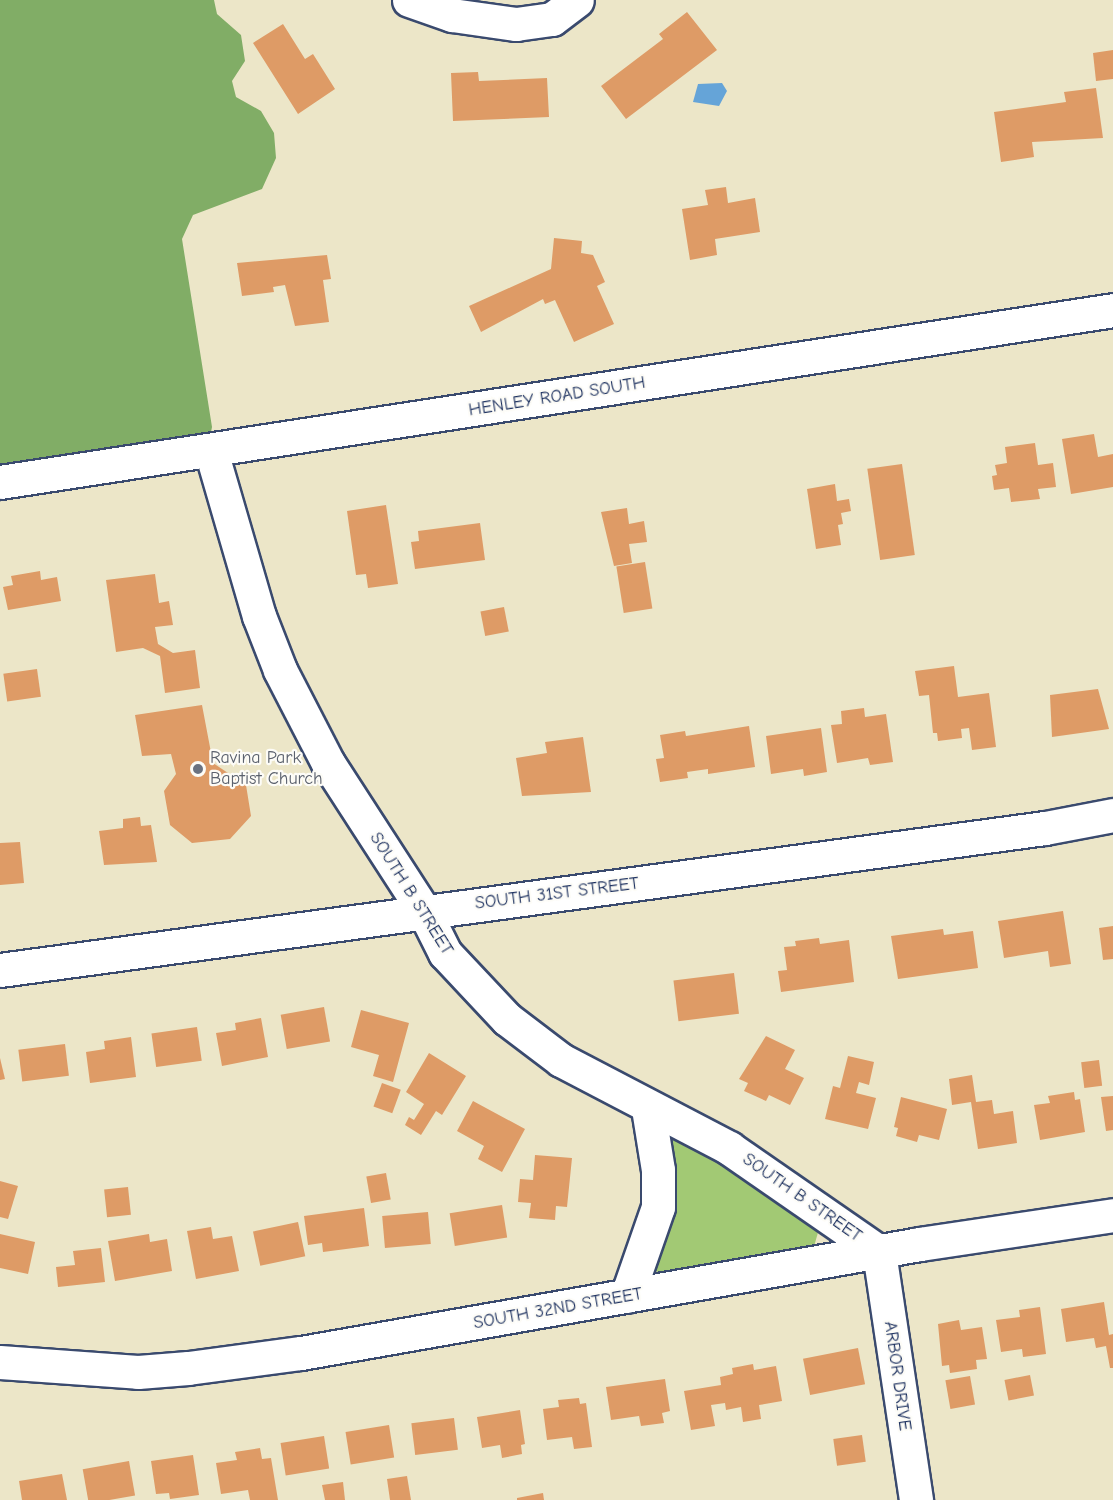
<!DOCTYPE html>
<style>
body{margin:0}
#map{position:relative;width:1113px;height:1500px;overflow:hidden;background:#ece6c8;font-family:"Comic Neue",sans-serif}
div>[style]{position:absolute}
.green>*{inset:0;background:#a2c974}
.forest>*{inset:0;background:#81ad66}
.water>*{inset:0;background:#65a4d8}
.building>*{inset:0;background:#de9b66;transform-origin:0 0}
.roads{filter:drop-shadow(2px 0 #3a4a6e) drop-shadow(-2px 0 #3a4a6e) drop-shadow(0 2px #3a4a6e) drop-shadow(0 -2px #3a4a6e)}
.minor>*{height:33px;margin:-16.5px;padding:0 16.5px;transform-origin:16.5px;border-radius:16.5px;background:#fff}
.dots>*{width:16px;height:16px;translate:-50% -50%;box-sizing:border-box;border:3px solid #fdfcf7;border-radius:50%}
span{translate:-50% -50%;white-space:nowrap;text-align:center;line-height:1.15;-webkit-text-stroke:4.5px #fdfcf7;paint-order:stroke}
.street-label{font-size:18px;color:#1b2f5e}
.worship-label{font-size:18px;color:#5b616d}
.left{translate:0 -50%;text-align:left}
</style>
<div id="map">
<div class="green">
<div style="clip-path:polygon(673px 1134px,709px 1152px,819px 1229px,813px 1250px,662px 1275px,656px 1271px,653px 1265px,667px 1135px)"></div>
</div>
<div class="forest">
<div style="clip-path:polygon(0 0,214px 0,217px 14px,241px 35px,245px 61px,232px 81px,236px 97px,261px 111px,274px 133px,276px 158px,262px 189px,193px 215px,182px 239px,212px 427px,210px 437px,0 468px)"></div>
</div>
<div class="water">
<div style="clip-path:polygon(722px 83px,727px 91px,719px 106px,693px 102px,698px 84px)"></div>
</div>
<div class="building">
<div style="clip-path:polygon(687px 12px,717px 50px,626px 119px,601px 86px,663px 39px,659px 34px)"></div>
<div style="clip-path:polygon(283px 24px,305px 59px,313px 54px,335px 89px,298px 114px,253px 43px)"></div>
<div style="clip-path:polygon(1113px 50px,1113px 79px,1096px 81px,1093px 53px)"></div>
<div style="clip-path:polygon(478px 72px,479px 81px,547px 78px,549px 117px,453px 121px,451px 73px)"></div>
<div style="clip-path:polygon(1096px 88px,1103px 138px,1032px 142px,1034px 157px,1001px 162px,994px 112px,1066px 102px,1064px 92px)"></div>
<div style="clip-path:polygon(726px 187px,728px 203px,755px 198px,760px 232px,715px 239px,717px 255px,690px 260px,682px 209px,708px 205px,705px 190px)"></div>
<div style="clip-path:polygon(554px 238px,582px 241px,581px 253px,593px 255px,605px 282px,597px 286px,614px 324px,574px 342px,555px 300px,545px 304px,543px 299px,481px 332px,469px 306px,551px 269px)"></div>
<div style="clip-path:polygon(327px 255px,331px 279px,323px 280px,329px 322px,295px 326px,285px 285px,273px 287px,274px 292px,242px 296px,237px 263px)"></div>
<div style="clip-path:polygon(1094px 434px,1098px 457px,1113px 454px,1113px 487px,1071px 494px,1062px 439px)"></div>
<div style="clip-path:polygon(1035px 443px,1038px 465px,1053px 463px,1056px 487px,1038px 489px,1040px 499px,1011px 502px,1009px 488px,994px 490px,992px 476px,997px 475px,995px 465px,1007px 463px,1005px 447px)"></div>
<div style="left:902px;top:464px;width:92px;height:35px;rotate:82deg"></div>
<div style="clip-path:polygon(835px 484px,837px 501px,849px 499px,851px 511px,841px 513px,843px 524px,838px 525px,841px 545px,816px 549px,807px 489px)"></div>
<div style="clip-path:polygon(386px 505px,398px 584px,368px 588px,366px 574px,356px 575px,347px 511px)"></div>
<div style="clip-path:polygon(627px 508px,629px 524px,644px 521px,647px 542px,629px 544px,632px 563px,614px 566px,601px 512px)"></div>
<div style="clip-path:polygon(480px 523px,485px 560px,415px 569px,411px 542px,419px 541px,418px 531px)"></div>
<div style="left:645px;top:562px;width:47px;height:29px;rotate:81deg"></div>
<div style="clip-path:polygon(40px 571px,41px 580px,57px 577px,61px 601px,8px 610px,3px 587px,13px 585px,11px 576px)"></div>
<div style="clip-path:polygon(155px 574px,159px 603px,169px 601px,173px 625px,155px 627px,158px 644px,173px 653px,195px 650px,200px 688px,165px 693px,160px 656px,143px 648px,116px 652px,106px 580px)"></div>
<div style="left:504px;top:607px;width:25px;height:24px;rotate:79deg"></div>
<div style="clip-path:polygon(954px 666px,958px 697px,989px 693px,996px 747px,972px 750px,969px 728px,961px 729px,962px 738px,938px 741px,937px 733px,933px 733px,929px 695px,919px 696px,915px 671px)"></div>
<div style="left:37px;top:669px;width:28px;height:34px;rotate:82deg"></div>
<div style="clip-path:polygon(1098px 689px,1109px 729px,1052px 737px,1050px 695px)"></div>
<div style="clip-path:polygon(202px 705px,213px 763px,246px 785px,251px 816px,230px 839px,192px 843px,170px 825px,164px 791px,176px 774px,171px 754px,142px 756px,135px 715px)"></div>
<div style="clip-path:polygon(864px 708px,865px 717px,886px 714px,893px 762px,870px 765px,868px 758px,837px 763px,831px 725px,842px 724px,841px 711px)"></div>
<div style="clip-path:polygon(749px 726px,755px 767px,708px 774px,708px 769px,687px 772px,688px 778px,660px 782px,656px 759px,664px 758px,660px 735px,685px 731px,686px 736px)"></div>
<div style="clip-path:polygon(821px 728px,827px 772px,804px 776px,803px 769px,771px 774px,766px 736px)"></div>
<div style="clip-path:polygon(583px 737px,591px 792px,522px 796px,516px 758px,547px 753px,545px 742px)"></div>
<div style="clip-path:polygon(140px 817px,141px 826px,151px 825px,157px 862px,104px 865px,99px 831px,123px 828px,123px 819px)"></div>
<div style="clip-path:polygon(20px 842px,24px 883px,0 885px,0 843px)"></div>
<div style="clip-path:polygon(1063px 911px,1071px 964px,1050px 967px,1048px 951px,1004px 958px,998px 921px)"></div>
<div style="clip-path:polygon(1113px 926px,1113px 959px,1103px 960px,1099px 928px)"></div>
<div style="clip-path:polygon(943px 929px,944px 935px,973px 931px,978px 968px,898px 979px,891px 936px)"></div>
<div style="clip-path:polygon(819px 938px,820px 944px,849px 940px,854px 982px,781px 992px,778px 971px,787px 970px,784px 947px,796px 946px,795px 941px)"></div>
<div style="left:734px;top:973px;width:41px;height:61px;rotate:83deg"></div>
<div style="left:324px;top:1007px;width:35px;height:44px;rotate:80deg"></div>
<div style="clip-path:polygon(361px 1010px,409px 1023px,393px 1082px,373px 1076px,379px 1055px,351px 1047px)"></div>
<div style="clip-path:polygon(261px 1018px,268px 1057px,222px 1066px,216px 1033px,236px 1030px,235px 1023px)"></div>
<div style="left:197px;top:1027px;width:34px;height:46px;rotate:82deg"></div>
<div style="clip-path:polygon(766px 1036px,795px 1050px,785px 1069px,804px 1078px,790px 1105px,769px 1095px,766px 1101px,744px 1091px,748px 1083px,739px 1079px)"></div>
<div style="clip-path:polygon(131px 1037px,136px 1077px,90px 1083px,86px 1052px,105px 1049px,104px 1041px)"></div>
<div style="left:65px;top:1044px;width:32px;height:47px;rotate:83deg"></div>
<div style="clip-path:polygon(429px 1053px,466px 1076px,442px 1115px,436px 1111px,421px 1135px,405px 1125px,409px 1117px,414px 1120px,424px 1104px,406px 1092px)"></div>
<div style="clip-path:polygon(848px 1056px,874px 1062px,869px 1085px,859px 1082px,856px 1093px,876px 1098px,868px 1129px,825px 1119px,833px 1086px,840px 1088px)"></div>
<div style="clip-path:polygon(0 1058px,5px 1079px,0 1080px)"></div>
<div style="left:1099px;top:1060px;width:26px;height:18px;rotate:83deg"></div>
<div style="clip-path:polygon(972px 1075px,976px 1102px,992px 1100px,994px 1114px,1013px 1111px,1017px 1143px,978px 1149px,971px 1102px,952px 1105px,949px 1079px)"></div>
<div style="left:382px;top:1083px;width:20px;height:25px;rotate:20deg"></div>
<div style="clip-path:polygon(1074px 1092px,1075px 1100px,1080px 1099px,1085px 1132px,1040px 1140px,1034px 1105px,1050px 1103px,1048px 1096px)"></div>
<div style="clip-path:polygon(1113px 1096px,1113px 1130px,1106px 1131px,1101px 1097px)"></div>
<div style="clip-path:polygon(901px 1097px,947px 1109px,939px 1140px,919px 1135px,917px 1142px,896px 1136px,898px 1128px,894px 1127px)"></div>
<div style="clip-path:polygon(473px 1101px,525px 1129px,502px 1172px,478px 1159px,484px 1146px,457px 1131px)"></div>
<div style="clip-path:polygon(535px 1155px,572px 1158px,567px 1207px,556px 1206px,555px 1220px,529px 1218px,531px 1203px,518px 1202px,520px 1179px,533px 1180px)"></div>
<div style="left:386px;top:1173px;width:27px;height:20px;rotate:80deg"></div>
<div style="clip-path:polygon(0 1181px,18px 1186px,8px 1219px,0 1217px)"></div>
<div style="left:128px;top:1187px;width:28px;height:24px;rotate:84deg"></div>
<div style="left:502px;top:1205px;width:33px;height:53px;rotate:81deg"></div>
<div style="clip-path:polygon(364px 1208px,369px 1246px,323px 1252px,322px 1243px,308px 1245px,304px 1216px)"></div>
<div style="left:428px;top:1212px;width:32px;height:46px;rotate:85deg"></div>
<div style="left:298px;top:1222px;width:35px;height:46px;rotate:78deg"></div>
<div style="clip-path:polygon(211px 1227px,213px 1239px,232px 1236px,239px 1271px,196px 1279px,187px 1231px)"></div>
<div style="clip-path:polygon(0 1234px,35px 1242px,28px 1274px,0 1268px)"></div>
<div style="clip-path:polygon(149px 1234px,150px 1242px,167px 1239px,172px 1271px,115px 1281px,108px 1241px)"></div>
<div style="clip-path:polygon(101px 1248px,105px 1282px,58px 1287px,56px 1267px,75px 1265px,73px 1251px)"></div>
<div style="clip-path:polygon(1104px 1302px,1109px 1335px,1113px 1334px,1113px 1368px,1110px 1368px,1106px 1346px,1096px 1348px,1094px 1338px,1066px 1342px,1061px 1309px)"></div>
<div style="clip-path:polygon(1040px 1307px,1046px 1354px,1023px 1357px,1022px 1349px,1001px 1352px,996px 1320px,1020px 1317px,1019px 1310px)"></div>
<div style="clip-path:polygon(959px 1320px,961px 1330px,982px 1327px,987px 1359px,976px 1360px,977px 1369px,950px 1373px,949px 1365px,942px 1366px,938px 1324px)"></div>
<div style="left:858px;top:1348px;width:37px;height:56px;rotate:79deg"></div>
<div style="clip-path:polygon(753px 1364px,754px 1370px,776px 1366px,782px 1401px,759px 1405px,761px 1419px,743px 1422px,741px 1407px,726px 1410px,725px 1403px,711px 1405px,715px 1426px,691px 1430px,684px 1391px,721px 1385px,720px 1377px,733px 1374px,732px 1368px)"></div>
<div style="left:1030px;top:1375px;width:21px;height:26px;rotate:79deg"></div>
<div style="left:970px;top:1376px;width:29px;height:25px;rotate:80deg"></div>
<div style="clip-path:polygon(665px 1379px,670px 1411px,662px 1413px,664px 1423px,641px 1426px,639px 1416px,611px 1420px,606px 1387px)"></div>
<div style="clip-path:polygon(579px 1398px,580px 1404px,586px 1403px,592px 1447px,574px 1449px,572px 1437px,547px 1440px,543px 1409px,559px 1407px,558px 1400px)"></div>
<div style="clip-path:polygon(520px 1410px,525px 1444px,521px 1445px,522px 1454px,502px 1458px,500px 1445px,482px 1448px,477px 1417px)"></div>
<div style="left:454px;top:1418px;width:32px;height:43px;rotate:83deg"></div>
<div style="left:389px;top:1425px;width:33px;height:44px;rotate:81deg"></div>
<div style="left:862px;top:1435px;width:27px;height:29px;rotate:82deg"></div>
<div style="left:324px;top:1436px;width:33px;height:44px;rotate:81deg"></div>
<div style="clip-path:polygon(260px 1448px,262px 1459px,271px 1458px,278px 1500px,250px 1500px,248px 1490px,221px 1494px,216px 1463px,237px 1460px,235px 1452px)"></div>
<div style="clip-path:polygon(193px 1455px,199px 1495px,170px 1499px,169px 1493px,156px 1494px,151px 1461px)"></div>
<div style="left:129px;top:1461px;width:35px;height:47px;rotate:80deg"></div>
<div style="clip-path:polygon(62px 1474px,67px 1500px,22px 1500px,19px 1481px)"></div>
<div style="clip-path:polygon(407px 1476px,411px 1500px,390px 1500px,387px 1479px)"></div>
<div style="clip-path:polygon(343px 1482px,345px 1500px,325px 1500px,322px 1485px)"></div>
<div style="clip-path:polygon(543px 1493px,544px 1500px,517px 1500px,517px 1498px)"></div>
</div>
<div class="roads">
<div class="minor">
<div style="left:409px;top:0;width:46px;rotate:19.2deg"></div>
<div style="left:452px;top:15px;width:65px;rotate:8deg"></div>
<div style="left:516px;top:24px;width:36px;rotate:-8deg"></div>
<div style="left:552px;top:19px;width:31px;rotate:-37deg"></div>
<div style="left:211px;top:451px;width:172px;rotate:73.8deg"></div>
<div style="left:259px;top:616px;width:58px;rotate:68.7deg"></div>
<div style="left:280px;top:670px;width:105px;rotate:62.7deg"></div>
<div style="left:328px;top:763px;width:179px;rotate:57.1deg"></div>
<div style="left:425px;top:913px;width:45px;rotate:63.4deg"></div>
<div style="left:445px;top:953px;width:91px;rotate:46.8deg"></div>
<div style="left:507px;top:1019px;width:68px;rotate:37.2deg"></div>
<div style="left:561px;top:1060px;width:190px;rotate:27.6deg"></div>
<div style="left:729px;top:1148px;width:183px;rotate:34.7deg"></div>
<div style="left:879px;top:1252px;width:251px;rotate:81.5deg"></div>
<div style="left:0;top:482px;width:1126px;rotate:-8.78deg"></div>
<div style="left:0;top:970px;width:1055px;rotate:-7.74deg"></div>
<div style="left:1045px;top:828px;width:69px;rotate:-10.8deg"></div>
<div style="left:627px;top:1296px;width:94px;rotate:-70.8deg"></div>
<div style="left:658px;top:1207px;width:37px;rotate:-90deg"></div>
<div style="left:658px;top:1170px;width:63px;rotate:-99.2deg"></div>
<div style="left:0;top:1362px;width:138px;rotate:4.1deg"></div>
<div style="left:138px;top:1372px;width:50px;rotate:-4.6deg"></div>
<div style="left:188px;top:1368px;width:114px;rotate:-7.6deg"></div>
<div style="left:301px;top:1353px;width:629px;rotate:-9.99deg"></div>
<div style="left:920px;top:1244px;width:195px;rotate:-8.5deg"></div>
</div>
</div>
<div class="dots">
<div style="left:198px;top:769px;background:#6b7280"></div>
</div>
<div class="street-label">
<span style="left:557px;top:397px;rotate:-9deg">HENLEY ROAD SOUTH</span>
<span style="left:411px;top:894px;rotate:58deg">SOUTH B STREET</span>
<span style="left:557px;top:894px;rotate:-7deg">SOUTH 31ST STREET</span>
<span style="left:802px;top:1198px;rotate:35deg">SOUTH B STREET</span>
<span style="left:558px;top:1309px;rotate:-10deg">SOUTH 32ND STREET</span>
<span style="left:897px;top:1376px;rotate:82deg">ARBOR DRIVE</span>
</div>
<div class="worship-label">
<span class="left" style="left:210px;top:769px">Ravina Park<br>Baptist Church</span>
</div>
</div>
